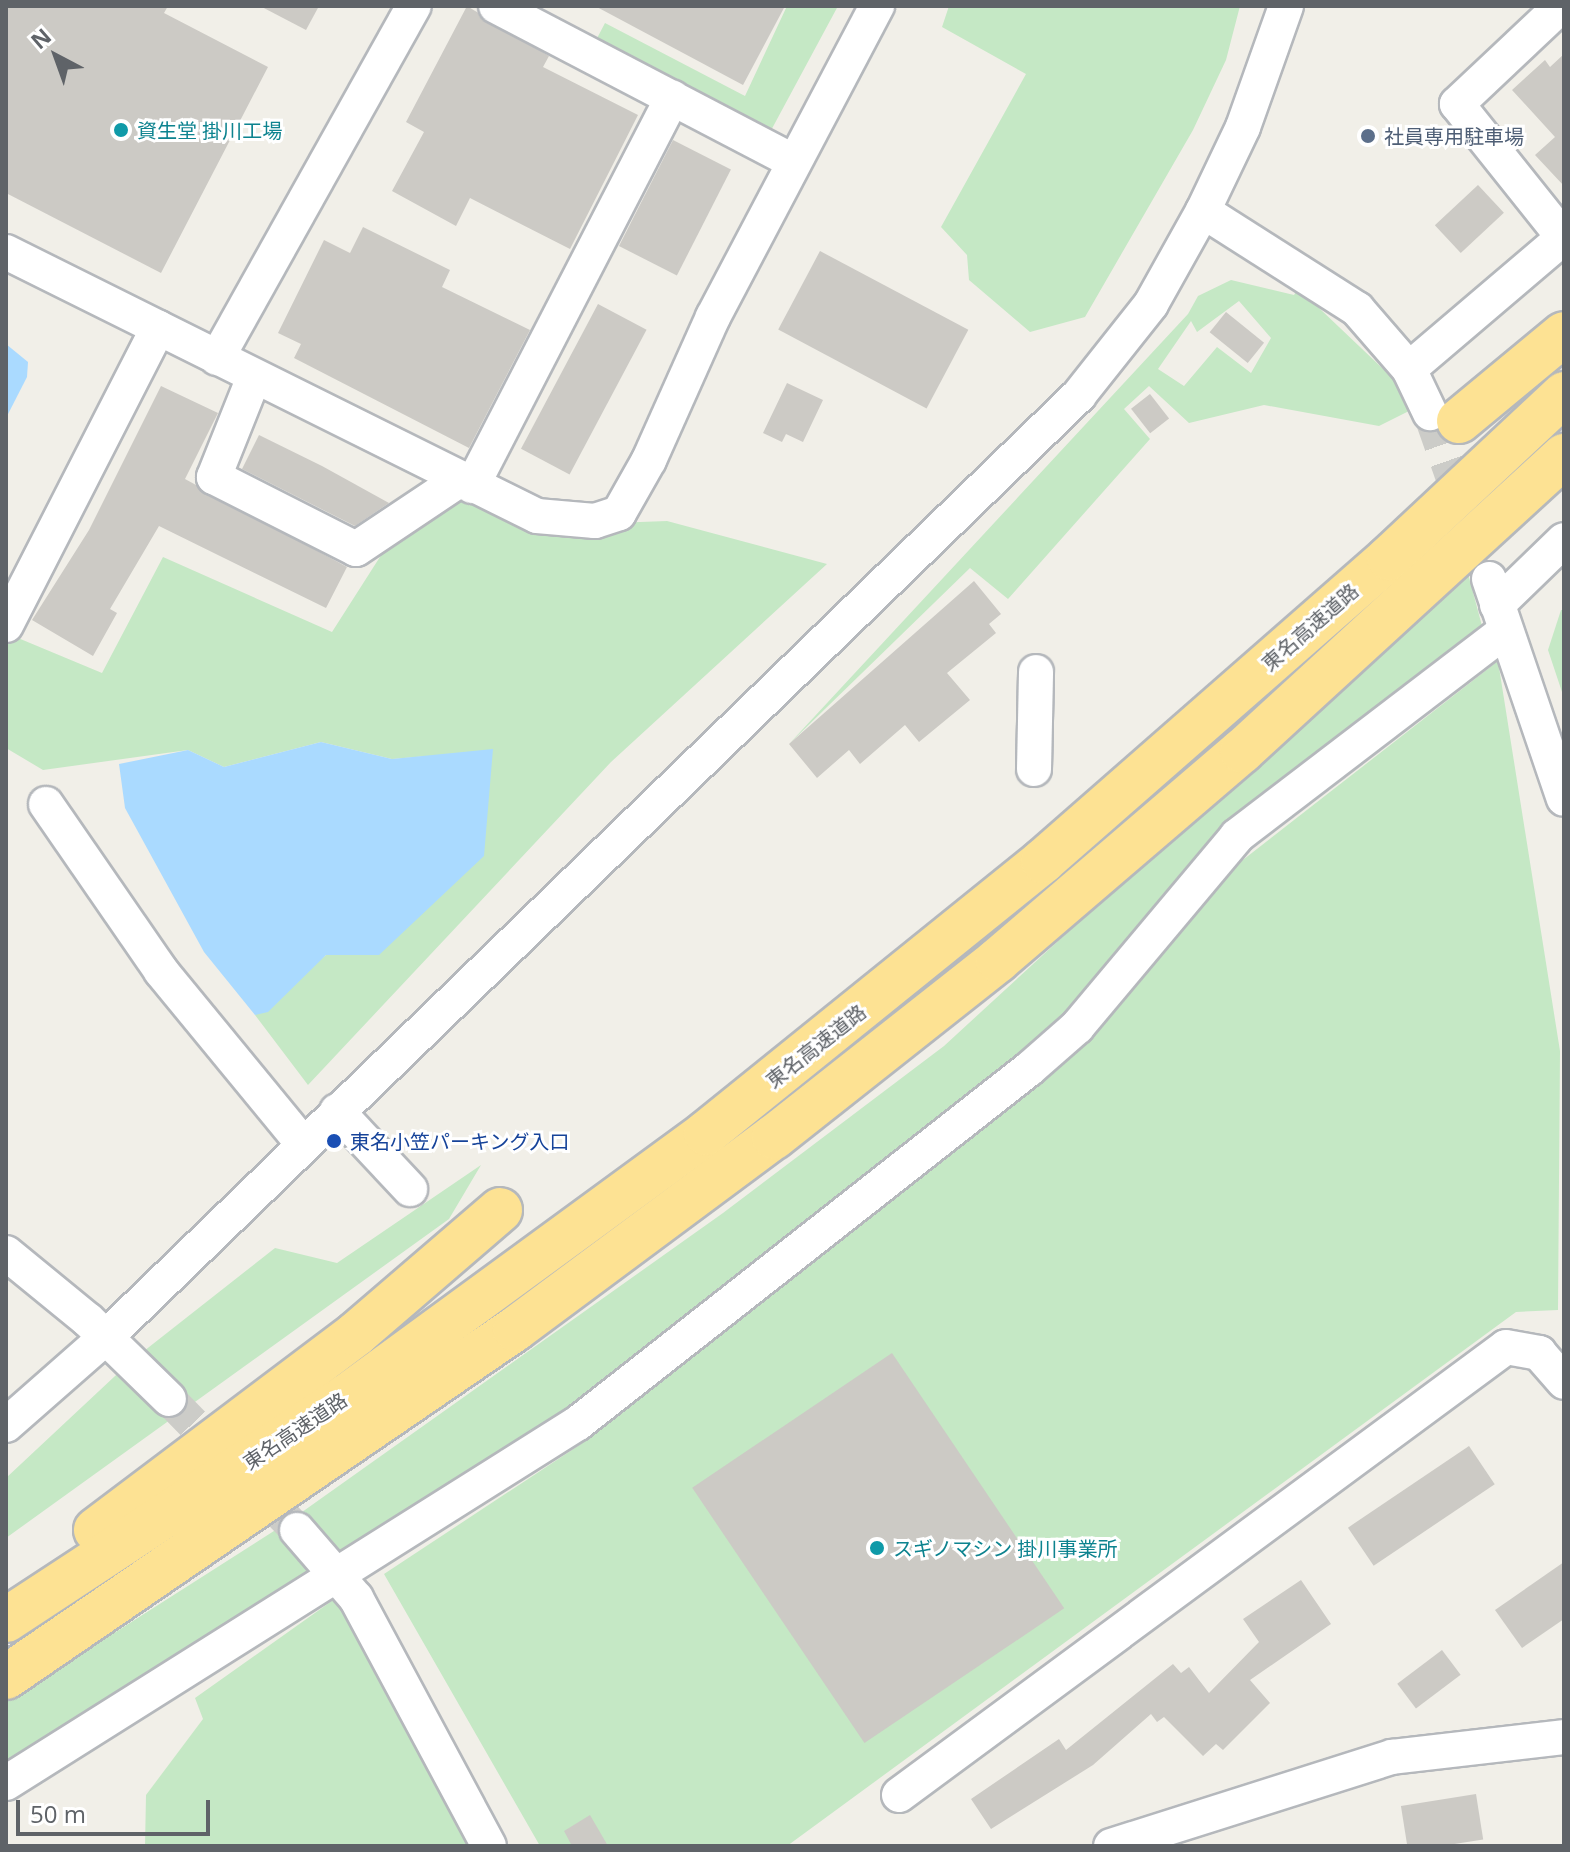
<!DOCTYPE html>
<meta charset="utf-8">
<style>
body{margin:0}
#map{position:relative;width:1570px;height:1852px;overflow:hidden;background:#f1efe8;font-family:"Open Sans","Noto Sans JP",sans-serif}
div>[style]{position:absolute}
.green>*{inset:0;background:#c5e8c5}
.water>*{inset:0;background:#aadaff}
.building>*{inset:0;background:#cccac5;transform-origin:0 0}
.minor-tunnel>*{height:34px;margin-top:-17px;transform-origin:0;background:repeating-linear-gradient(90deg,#ccccc8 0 34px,transparent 0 51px)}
.roads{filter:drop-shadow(2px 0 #b5b8bc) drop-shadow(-2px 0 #b5b8bc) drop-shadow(0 2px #b5b8bc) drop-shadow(0 -2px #b5b8bc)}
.minor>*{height:34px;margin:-17px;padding:0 17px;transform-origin:17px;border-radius:17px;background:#fff}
.highway>*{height:44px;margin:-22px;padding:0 22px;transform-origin:22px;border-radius:22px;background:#fde293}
.dots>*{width:22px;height:22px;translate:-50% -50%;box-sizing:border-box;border:4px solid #fff;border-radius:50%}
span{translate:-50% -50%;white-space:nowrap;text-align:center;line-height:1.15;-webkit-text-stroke:6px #fff;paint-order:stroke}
.culture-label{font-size:20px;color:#0d838f}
.left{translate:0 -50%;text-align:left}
.service-label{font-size:20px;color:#4e5e75}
.street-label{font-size:20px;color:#5f6368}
.transit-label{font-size:20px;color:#164399}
.frame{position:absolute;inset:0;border:8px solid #5f6368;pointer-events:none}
.north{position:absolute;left:16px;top:16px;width:80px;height:80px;-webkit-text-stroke:6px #fff;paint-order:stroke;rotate:319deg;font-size:22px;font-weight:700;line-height:32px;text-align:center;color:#5f6368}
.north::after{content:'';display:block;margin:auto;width:28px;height:36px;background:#5f6368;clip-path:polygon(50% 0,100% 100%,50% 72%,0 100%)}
.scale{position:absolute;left:16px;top:1800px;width:194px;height:36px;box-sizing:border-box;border:4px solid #5f6368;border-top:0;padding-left:10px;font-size:24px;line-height:28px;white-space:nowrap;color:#5f6368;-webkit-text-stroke:6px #fff;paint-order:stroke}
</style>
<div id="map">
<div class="green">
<div style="clip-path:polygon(787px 6px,838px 6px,768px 136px,593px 46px,605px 23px,745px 96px)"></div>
<div style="clip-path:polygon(949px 6px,1240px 6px,1226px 60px,1193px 130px,1085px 317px,1030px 332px,969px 280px,967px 255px,941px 227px,1026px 74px,942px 27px)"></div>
<div style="clip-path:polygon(evenodd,1231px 280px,1294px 295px,1298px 288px,1421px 405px,1379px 426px,1264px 405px,1189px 423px,1149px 386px,1124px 409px,1150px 439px,1008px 599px,970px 568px,789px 744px,1188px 314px,1198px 296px,1231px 280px,1239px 301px,1271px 338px,1251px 373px,1217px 347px,1184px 386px,1158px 369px,1191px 321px,1197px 332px,1239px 301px)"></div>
<div style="clip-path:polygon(424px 488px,533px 526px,667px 521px,827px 564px,611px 762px,308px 1085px,255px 1015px,326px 955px,379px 954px,428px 756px,392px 759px,321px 742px,224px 767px,188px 750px,43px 770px,6px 748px,6px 633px,102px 673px,163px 557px,332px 632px)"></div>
<div style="clip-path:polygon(1466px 566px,1482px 626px,1226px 823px,1069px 1020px,857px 1182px,626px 1375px,6px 1773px,6px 1702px,288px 1522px,723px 1213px,944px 1046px)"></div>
<div style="clip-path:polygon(1561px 610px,1564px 610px,1564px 698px,1548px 650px)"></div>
<div style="clip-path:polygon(1498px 661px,1560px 1051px,1558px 1310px,1516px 1312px,787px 1846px,540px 1846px,384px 1574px,581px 1444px,1094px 1036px,1230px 870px)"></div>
<div style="clip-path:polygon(481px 1165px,449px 1219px,6px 1538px,6px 1478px,130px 1362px,275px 1248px,337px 1263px)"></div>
<div style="clip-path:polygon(336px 1598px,476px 1846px,145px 1846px,146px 1795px,203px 1719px,195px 1698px)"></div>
</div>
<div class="water">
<div style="clip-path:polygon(6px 344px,28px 362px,27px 377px,6px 418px)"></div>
<div style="clip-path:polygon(321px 742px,392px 759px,493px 749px,484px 856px,379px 955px,326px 955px,268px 1012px,255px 1015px,204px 952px,125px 808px,119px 764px,188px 750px,224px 767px)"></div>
</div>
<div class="building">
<div style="clip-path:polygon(6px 6px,168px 6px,164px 13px,268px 67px,161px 273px,6px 193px)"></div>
<div style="clip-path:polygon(260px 6px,319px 6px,306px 30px)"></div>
<div style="clip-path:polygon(467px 6px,549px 56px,543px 67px,638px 115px,570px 249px,470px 198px,456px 226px,392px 191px,424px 132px,406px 122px)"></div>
<div style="clip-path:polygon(595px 6px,785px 6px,743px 85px)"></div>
<div style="clip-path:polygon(1564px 54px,1564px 186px,1535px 155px,1555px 137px,1512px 90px,1545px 60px,1550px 67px)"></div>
<div style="left:673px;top:140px;width:65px;height:119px;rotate:27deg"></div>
<div style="left:1478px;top:185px;width:38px;height:59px;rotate:47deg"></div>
<div style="clip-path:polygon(363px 227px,450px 270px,442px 287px,530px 330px,469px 448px,294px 358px,301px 344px,278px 333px,324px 240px,350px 253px)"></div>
<div style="left:820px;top:251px;width:168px;height:89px;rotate:28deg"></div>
<div style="left:598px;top:304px;width:55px;height:164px;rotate:28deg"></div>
<div style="left:1226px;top:312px;width:49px;height:26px;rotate:39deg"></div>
<div style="clip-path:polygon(787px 383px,823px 400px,803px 442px,786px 434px,782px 442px,763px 433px)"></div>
<div style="clip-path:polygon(161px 386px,218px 413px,185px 479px,347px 567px,326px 608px,159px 526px,110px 609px,117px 613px,93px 656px,32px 620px,89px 530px)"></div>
<div style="left:1150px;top:394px;width:31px;height:24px;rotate:52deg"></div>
<div style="clip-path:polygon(259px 435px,322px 466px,389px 503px,355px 526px,242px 469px)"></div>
<div style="clip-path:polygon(974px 581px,1001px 614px,989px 624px,996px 633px,947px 673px,970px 700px,919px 742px,905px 725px,860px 764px,849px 750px,817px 778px,789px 744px)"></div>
<div style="left:892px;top:1353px;width:308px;height:241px;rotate:56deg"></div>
<div style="left:1469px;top:1446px;width:46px;height:146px;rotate:56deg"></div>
<div style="clip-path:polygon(1564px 1562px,1564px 1619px,1522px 1648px,1495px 1610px)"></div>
<div style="clip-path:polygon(1301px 1580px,1331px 1624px,1250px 1680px,1270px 1703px,1223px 1750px,1216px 1744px,1203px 1756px,1164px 1717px,1157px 1722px,1151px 1714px,1093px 1765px,991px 1829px,971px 1799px,1059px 1739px,1066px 1750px,1173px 1664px,1181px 1673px,1189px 1667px,1209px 1693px,1259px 1642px,1243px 1619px)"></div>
<div style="left:1442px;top:1650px;width:31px;height:56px;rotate:53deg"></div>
<div style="left:1476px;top:1794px;width:46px;height:76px;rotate:81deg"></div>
<div style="clip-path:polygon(590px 1815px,608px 1846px,572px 1846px,564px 1831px)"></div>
</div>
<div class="minor-tunnel">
<div style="left:1430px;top:413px;width:108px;rotate:70.6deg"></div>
<div style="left:169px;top:1399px;width:183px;rotate:45.7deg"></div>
</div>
<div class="roads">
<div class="minor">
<div style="left:496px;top:6px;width:336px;rotate:27.6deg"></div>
<div style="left:1561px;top:6px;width:143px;rotate:136.7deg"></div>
<div style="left:1457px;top:104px;width:171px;rotate:51.4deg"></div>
<div style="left:1203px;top:211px;width:183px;rotate:32.5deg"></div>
<div style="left:1357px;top:309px;width:79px;rotate:49.1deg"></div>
<div style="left:1409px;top:369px;width:49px;rotate:64.5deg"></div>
<div style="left:6px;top:252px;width:593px;rotate:26.44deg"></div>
<div style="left:537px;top:516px;width:58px;rotate:4.9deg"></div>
<div style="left:595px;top:521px;width:25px;rotate:-18deg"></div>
<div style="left:619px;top:513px;width:61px;rotate:-60.5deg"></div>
<div style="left:649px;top:460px;width:157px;rotate:-65.9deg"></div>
<div style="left:713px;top:317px;width:352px;rotate:-62.2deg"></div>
<div style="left:217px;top:358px;width:403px;rotate:-60.8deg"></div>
<div style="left:1409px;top:369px;width:204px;rotate:-40.4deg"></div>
<div style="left:254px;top:377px;width:108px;rotate:111.8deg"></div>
<div style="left:214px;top:477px;width:159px;rotate:26.9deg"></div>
<div style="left:356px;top:549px;width:124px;rotate:-33.8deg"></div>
<div style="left:472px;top:486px;width:437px;rotate:-62.7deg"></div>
<div style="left:1489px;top:579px;width:232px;rotate:71.2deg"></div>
<div style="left:1497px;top:605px;width:93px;rotate:-44.1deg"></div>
<div style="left:6px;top:625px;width:334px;rotate:-62.9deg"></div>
<div style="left:1034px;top:769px;width:97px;rotate:-88.8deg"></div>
<div style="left:46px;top:804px;width:203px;rotate:55.4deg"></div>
<div style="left:161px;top:971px;width:224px;rotate:50.6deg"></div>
<div style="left:337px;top:1111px;width:107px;rotate:46.9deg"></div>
<div style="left:6px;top:1253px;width:106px;rotate:39.3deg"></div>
<div style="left:88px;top:1320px;width:113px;rotate:44.3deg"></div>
<div style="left:6px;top:1425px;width:132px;rotate:-41.3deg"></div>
<div style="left:105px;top:1338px;width:1356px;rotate:-44.07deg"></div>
<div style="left:1079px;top:395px;width:116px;rotate:-51.6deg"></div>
<div style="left:1151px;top:304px;width:107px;rotate:-60.8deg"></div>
<div style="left:1203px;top:211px;width:93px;rotate:-64.5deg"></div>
<div style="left:1243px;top:127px;width:128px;rotate:-70.4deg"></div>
<div style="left:297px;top:1530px;width:90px;rotate:49.1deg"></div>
<div style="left:356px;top:1598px;width:281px;rotate:61.8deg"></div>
<div style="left:6px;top:1783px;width:676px;rotate:-32.19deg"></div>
<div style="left:578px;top:1423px;width:573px;rotate:-38.13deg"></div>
<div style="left:1029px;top:1069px;width:64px;rotate:-41.2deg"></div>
<div style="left:1077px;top:1027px;width:249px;rotate:-50deg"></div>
<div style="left:1237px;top:836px;width:336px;rotate:-37.4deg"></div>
<div style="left:899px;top:1795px;width:754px;rotate:-36.43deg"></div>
<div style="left:1506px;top:1347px;width:34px;rotate:10deg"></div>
<div style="left:1539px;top:1353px;width:38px;rotate:49deg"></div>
<div style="left:1111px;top:1846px;width:295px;rotate:-17.6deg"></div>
<div style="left:1392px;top:1757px;width:173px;rotate:-6.6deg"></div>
</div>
<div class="highway">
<div style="left:1459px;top:421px;width:136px;rotate:-39.6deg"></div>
<div style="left:96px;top:1530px;width:326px;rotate:-37deg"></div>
<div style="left:356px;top:1334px;width:190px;rotate:-40.7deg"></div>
<div style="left:6px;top:1620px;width:408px;rotate:-33.3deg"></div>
<div style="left:347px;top:1396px;width:445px;rotate:-36.2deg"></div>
<div style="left:706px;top:1133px;width:433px;rotate:-38.9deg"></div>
<div style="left:1043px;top:861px;width:460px;rotate:-41.2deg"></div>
<div style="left:1389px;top:558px;width:240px;rotate:-43.1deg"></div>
<div style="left:6px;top:1677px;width:617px;rotate:-34.36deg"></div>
<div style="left:515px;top:1329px;width:322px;rotate:-36.6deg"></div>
<div style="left:774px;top:1137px;width:285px;rotate:-38.3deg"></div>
<div style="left:998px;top:960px;width:321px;rotate:-40.6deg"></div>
<div style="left:1242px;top:751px;width:437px;rotate:-42.5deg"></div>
</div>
</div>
<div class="dots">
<div style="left:121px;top:130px;background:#0f9aa8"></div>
<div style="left:1368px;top:136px;background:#5c6f8a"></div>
<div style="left:334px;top:1141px;background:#1a4fb4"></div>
<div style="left:877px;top:1548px;background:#0f9aa8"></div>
</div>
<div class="culture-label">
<span class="left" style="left:137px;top:130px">資生堂 掛川工場</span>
<span class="left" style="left:893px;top:1548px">スギノマシン 掛川事業所</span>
</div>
<div class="service-label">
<span class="left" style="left:1384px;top:136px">社員専用駐車場</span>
</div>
<div class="street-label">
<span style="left:1310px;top:627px;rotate:-41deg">東名高速道路</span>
<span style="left:816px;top:1046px;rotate:-38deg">東名高速道路</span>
<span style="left:295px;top:1431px;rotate:-34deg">東名高速道路</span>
</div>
<div class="transit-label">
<span class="left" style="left:350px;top:1141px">東名小笠パーキング入口</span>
</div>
<div class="frame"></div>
<div class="north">N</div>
<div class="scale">50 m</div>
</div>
